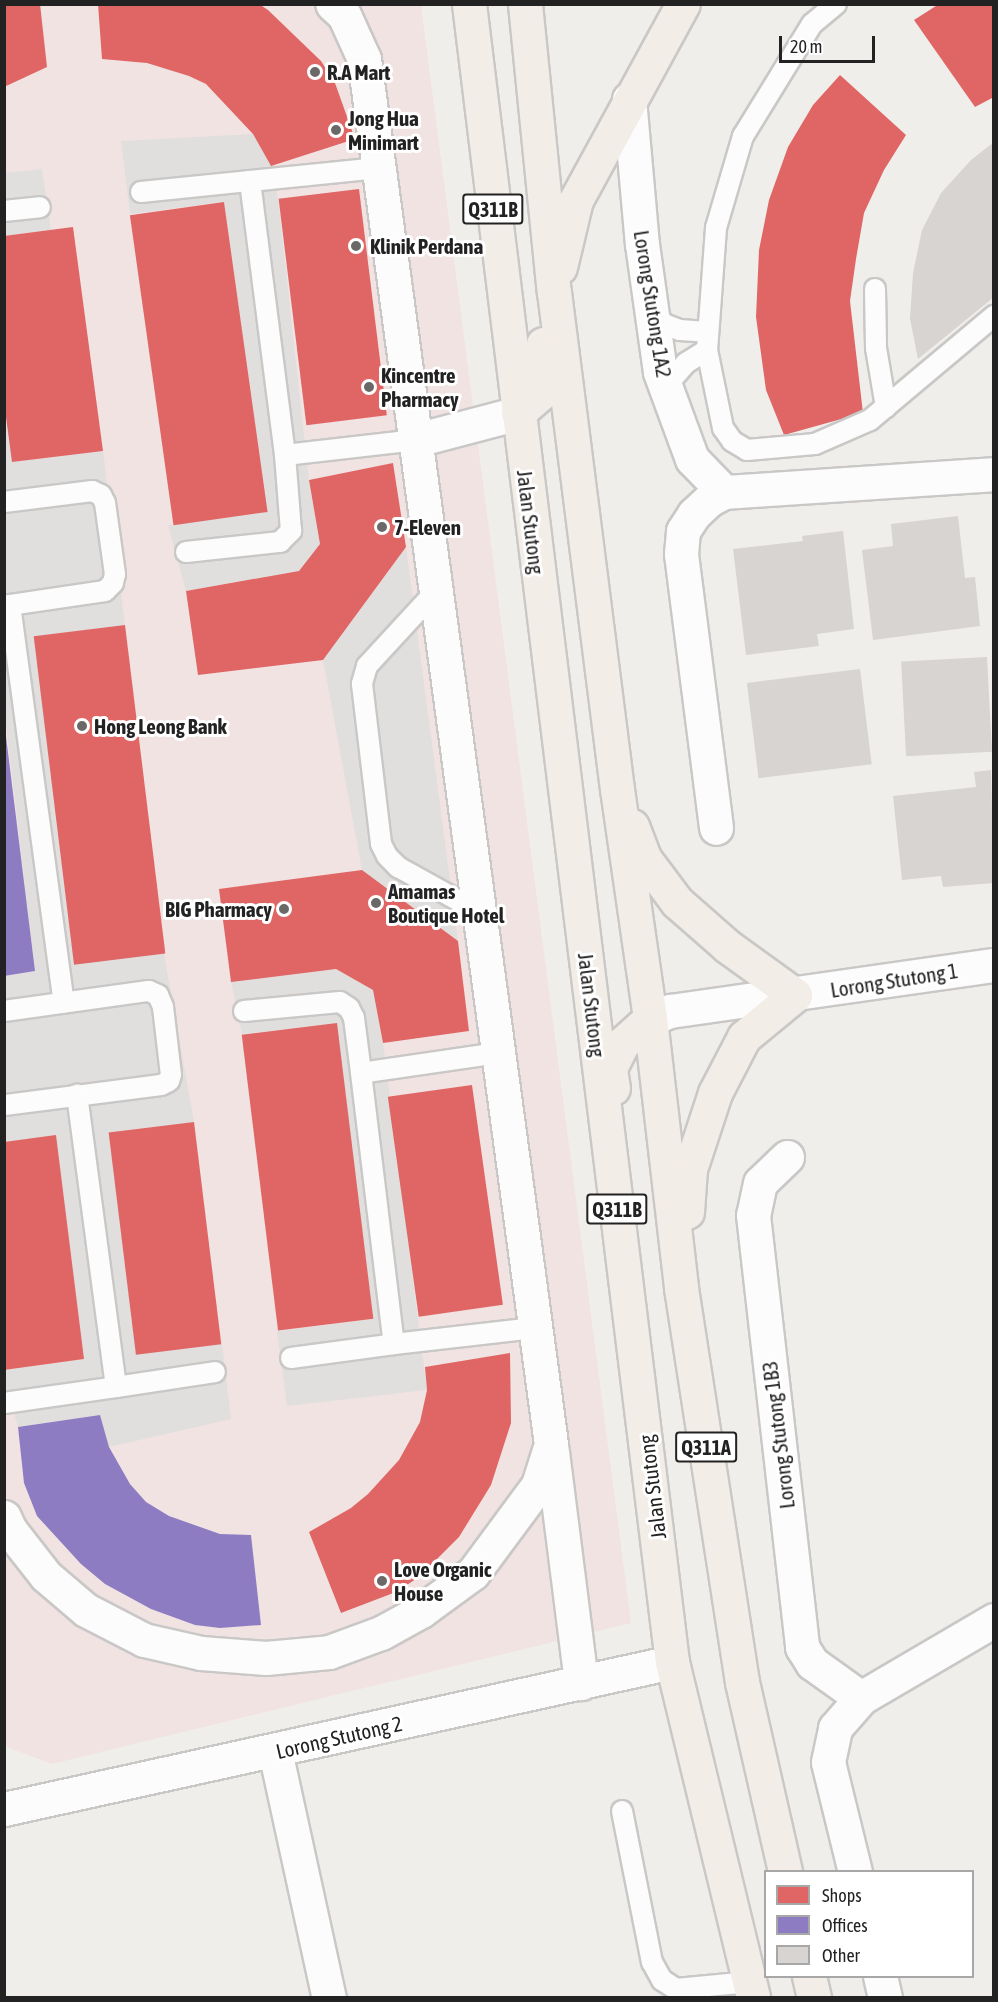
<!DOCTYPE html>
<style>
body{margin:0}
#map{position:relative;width:998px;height:2002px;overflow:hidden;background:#f0eeeb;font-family:"Asap Condensed",sans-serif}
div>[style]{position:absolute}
.commercial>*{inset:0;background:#f1e3e1}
.parking>*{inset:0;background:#e0dfde}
.shops>*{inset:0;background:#e06666;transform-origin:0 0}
.offices>*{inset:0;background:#8e7cc3}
.building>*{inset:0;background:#d7d4d2;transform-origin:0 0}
.roads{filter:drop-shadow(2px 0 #c9c8c7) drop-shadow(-2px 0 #c9c8c7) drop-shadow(0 2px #c9c8c7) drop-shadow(0 -2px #c9c8c7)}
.lane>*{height:20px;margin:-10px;padding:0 10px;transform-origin:10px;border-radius:10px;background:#fdfcfc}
.street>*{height:33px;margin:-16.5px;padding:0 16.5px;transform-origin:16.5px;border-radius:16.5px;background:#fdfcfc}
.primary>*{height:33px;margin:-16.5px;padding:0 16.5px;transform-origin:16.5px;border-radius:16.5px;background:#f3ede7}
.dots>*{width:16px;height:16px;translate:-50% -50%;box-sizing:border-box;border:3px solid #fff;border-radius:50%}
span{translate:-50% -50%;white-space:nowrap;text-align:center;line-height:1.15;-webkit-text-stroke:6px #fff;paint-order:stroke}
.shield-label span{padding:2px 4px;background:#fff;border:2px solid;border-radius:4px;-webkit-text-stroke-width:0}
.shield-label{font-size:20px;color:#222;font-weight:700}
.poi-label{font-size:21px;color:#222;font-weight:700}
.left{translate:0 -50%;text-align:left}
.right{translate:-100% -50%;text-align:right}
.street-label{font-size:21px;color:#222}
.frame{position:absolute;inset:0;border:6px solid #222;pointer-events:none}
.legend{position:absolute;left:764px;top:1870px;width:210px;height:108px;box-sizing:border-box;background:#fff;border:2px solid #a7a7a7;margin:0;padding:8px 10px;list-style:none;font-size:18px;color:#222}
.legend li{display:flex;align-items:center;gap:12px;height:30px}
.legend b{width:30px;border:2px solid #a7a7a7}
.scale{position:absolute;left:779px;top:36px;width:96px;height:27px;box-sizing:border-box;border:3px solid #222;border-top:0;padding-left:8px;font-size:18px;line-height:21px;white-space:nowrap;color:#222;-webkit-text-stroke:4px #fff;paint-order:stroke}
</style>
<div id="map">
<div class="commercial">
<div style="clip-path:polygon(4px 5px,421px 5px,631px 1623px,52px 1764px,4px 1746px)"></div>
</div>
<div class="parking">
<div style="clip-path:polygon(253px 134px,271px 166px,278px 198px,309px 480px,320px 544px,299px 571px,186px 591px,168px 525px,266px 512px,224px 202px,130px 214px,121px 141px)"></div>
<div style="clip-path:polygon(42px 169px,51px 230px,5px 236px,4px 173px)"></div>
<div style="clip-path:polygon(4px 402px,13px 462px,103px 451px,125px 625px,34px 637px,164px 954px,194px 1122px,109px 1133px,137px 1354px,222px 1344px,231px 1419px,109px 1447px,100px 1415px,18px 1427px,5px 1383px,5px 1370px,84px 1359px,56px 1136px,5px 1142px,5px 976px,35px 971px,4px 707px)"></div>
<div style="clip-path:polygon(406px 547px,458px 941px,362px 870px,323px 660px)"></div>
<div style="clip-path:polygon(336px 969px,373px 990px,383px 1043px,427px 1390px,287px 1406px,277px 1331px,372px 1319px,337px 1024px,242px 1034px,231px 982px)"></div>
</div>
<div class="shops">
<div style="clip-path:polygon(4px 4px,40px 4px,47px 67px,4px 87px)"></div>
<div style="clip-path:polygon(98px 4px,259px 4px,268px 10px,321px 61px,335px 83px,355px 139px,271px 166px,253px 134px,206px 84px,189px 76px,147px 63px,102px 59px)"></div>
<div style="clip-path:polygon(939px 4px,994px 4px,994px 97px,975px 107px,914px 20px)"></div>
<div style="clip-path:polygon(840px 75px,906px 135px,884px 170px,864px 213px,856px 259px,850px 301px,863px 413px,784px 435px,766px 390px,756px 317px,759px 250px,769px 200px,788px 147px,813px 105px)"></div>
<div style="left:359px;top:189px;width:228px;height:81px;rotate:83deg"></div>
<div style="left:224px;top:202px;width:313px;height:95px;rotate:82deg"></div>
<div style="clip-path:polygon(73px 227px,103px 451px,12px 462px,4px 402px,4px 236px)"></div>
<div style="clip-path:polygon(393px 463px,406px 547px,323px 660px,198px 675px,186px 591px,299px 571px,320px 544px,309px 480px)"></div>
<div style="left:125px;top:625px;width:331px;height:92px;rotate:83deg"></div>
<div style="clip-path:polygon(362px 870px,458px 941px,469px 1031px,383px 1043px,373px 990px,336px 969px,231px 982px,219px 889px)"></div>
<div style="left:337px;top:1023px;width:298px;height:96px;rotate:83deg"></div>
<div style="left:472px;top:1085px;width:222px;height:85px;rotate:82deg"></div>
<div style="left:194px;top:1122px;width:224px;height:86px;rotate:83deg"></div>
<div style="clip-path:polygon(56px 1135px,84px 1359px,4px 1370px,4px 1142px)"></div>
<div style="clip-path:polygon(510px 1353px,511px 1423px,491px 1485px,459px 1537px,419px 1577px,396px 1592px,341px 1613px,309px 1532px,351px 1508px,368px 1494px,399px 1460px,420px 1422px,427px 1390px,425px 1367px)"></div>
</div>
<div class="offices">
<div style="clip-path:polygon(4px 720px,35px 971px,4px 976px)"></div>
<div style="clip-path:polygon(100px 1415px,109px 1447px,130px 1484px,146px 1502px,169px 1516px,220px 1534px,251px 1535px,261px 1625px,220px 1628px,195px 1625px,151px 1609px,105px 1584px,81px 1564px,37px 1516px,24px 1483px,18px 1427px)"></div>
</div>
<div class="building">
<div style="clip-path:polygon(994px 142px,994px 297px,918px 359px,910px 319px,913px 273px,922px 230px,941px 193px,971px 160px)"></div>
<div style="clip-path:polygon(958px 516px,965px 578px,975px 577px,980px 626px,873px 640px,862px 550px,893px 546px,891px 524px)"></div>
<div style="clip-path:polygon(843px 531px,854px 629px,817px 634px,819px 646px,746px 655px,733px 549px,803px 541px,802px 536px)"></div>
<div style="left:987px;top:657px;width:95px;height:86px;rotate:87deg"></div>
<div style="left:860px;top:669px;width:96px;height:114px;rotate:83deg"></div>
<div style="clip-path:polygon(991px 770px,994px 883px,943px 887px,941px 876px,902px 880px,893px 796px,976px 787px,974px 772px)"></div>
</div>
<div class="roads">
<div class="lane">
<div style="left:836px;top:4px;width:31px;rotate:140deg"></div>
<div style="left:812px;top:24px;width:132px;rotate:121.6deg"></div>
<div style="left:743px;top:136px;width:96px;rotate:106.4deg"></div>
<div style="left:716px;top:228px;width:122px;rotate:94.2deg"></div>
<div style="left:707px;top:350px;width:80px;rotate:78.4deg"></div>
<div style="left:723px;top:428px;width:16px;rotate:55deg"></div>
<div style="left:732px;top:441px;width:17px;rotate:31deg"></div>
<div style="left:747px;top:450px;width:68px;rotate:-5deg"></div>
<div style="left:815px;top:444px;width:60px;rotate:-23.6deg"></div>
<div style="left:870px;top:420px;width:162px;rotate:-40deg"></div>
<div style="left:141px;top:192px;width:110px;rotate:-5.8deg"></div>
<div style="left:4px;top:211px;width:36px;rotate:-6deg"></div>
<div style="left:875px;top:289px;width:59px;rotate:89deg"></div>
<div style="left:876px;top:348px;width:60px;rotate:80.4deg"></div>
<div style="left:652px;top:311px;width:18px;rotate:47deg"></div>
<div style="left:664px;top:324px;width:17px;rotate:21deg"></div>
<div style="left:680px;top:330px;width:27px;rotate:4deg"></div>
<div style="left:667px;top:392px;width:15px;rotate:-67deg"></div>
<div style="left:673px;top:378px;width:20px;rotate:-49deg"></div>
<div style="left:686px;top:363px;width:25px;rotate:-32deg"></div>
<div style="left:285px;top:455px;width:132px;rotate:-6.5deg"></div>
<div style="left:4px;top:502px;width:89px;rotate:-7.1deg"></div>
<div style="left:92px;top:491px;width:10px;rotate:24deg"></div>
<div style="left:101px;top:495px;width:9px;rotate:63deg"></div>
<div style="left:105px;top:503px;width:72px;rotate:82deg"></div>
<div style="left:115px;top:574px;width:9px;rotate:103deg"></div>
<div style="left:113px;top:583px;width:11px;rotate:135deg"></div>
<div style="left:105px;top:591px;width:102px;rotate:171.6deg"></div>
<div style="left:186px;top:552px;width:95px;rotate:-6.1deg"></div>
<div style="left:280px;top:542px;width:16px;rotate:-45deg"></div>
<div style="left:291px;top:531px;width:76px;rotate:-94.5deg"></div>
<div style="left:285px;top:455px;width:276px;rotate:-97.3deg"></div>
<div style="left:250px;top:181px;width:129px;rotate:-5.8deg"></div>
<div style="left:436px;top:591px;width:102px;rotate:132.6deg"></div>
<div style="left:367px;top:666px;width:19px;rotate:106deg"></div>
<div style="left:362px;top:684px;width:161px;rotate:83.2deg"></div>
<div style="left:381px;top:844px;width:13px;rotate:63deg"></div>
<div style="left:387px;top:856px;width:16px;rotate:45deg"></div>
<div style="left:398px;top:867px;width:93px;rotate:29.1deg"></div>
<div style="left:10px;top:605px;width:401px;rotate:82.3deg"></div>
<div style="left:4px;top:1011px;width:146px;rotate:-7.9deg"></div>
<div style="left:149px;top:991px;width:10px;rotate:24deg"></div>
<div style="left:158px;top:995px;width:13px;rotate:67deg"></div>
<div style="left:163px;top:1007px;width:68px;rotate:83.3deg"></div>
<div style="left:171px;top:1075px;width:6px;rotate:108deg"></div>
<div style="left:169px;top:1081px;width:9px;rotate:153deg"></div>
<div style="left:161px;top:1085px;width:158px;rotate:172.7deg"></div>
<div style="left:244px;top:1011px;width:96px;rotate:-5.4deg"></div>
<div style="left:340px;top:1002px;width:11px;rotate:34deg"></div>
<div style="left:349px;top:1008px;width:11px;rotate:63deg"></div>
<div style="left:354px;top:1018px;width:55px;rotate:82.7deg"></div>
<div style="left:498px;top:1053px;width:138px;rotate:171.7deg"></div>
<div style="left:361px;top:1073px;width:273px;rotate:83.1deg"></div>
<div style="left:394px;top:1344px;width:141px;rotate:-6.5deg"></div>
<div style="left:291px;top:1358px;width:104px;rotate:-7.7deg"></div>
<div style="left:116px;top:1387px;width:100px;rotate:-8.6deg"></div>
<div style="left:4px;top:1403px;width:113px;rotate:-8.1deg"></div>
<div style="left:116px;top:1387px;width:295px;rotate:-97.6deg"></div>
<div style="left:622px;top:1811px;width:154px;rotate:78.8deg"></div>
<div style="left:652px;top:1962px;width:21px;rotate:61deg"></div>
<div style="left:662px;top:1980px;width:17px;rotate:33deg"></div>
<div style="left:676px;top:1989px;width:74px;rotate:-5.4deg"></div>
</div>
<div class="street">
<div style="left:629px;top:99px;width:146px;rotate:84.9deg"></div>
<div style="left:642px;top:244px;width:129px;rotate:82deg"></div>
<div style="left:660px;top:372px;width:93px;rotate:69.8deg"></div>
<div style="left:692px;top:459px;width:46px;rotate:45.9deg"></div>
<div style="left:724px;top:492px;width:17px;rotate:152deg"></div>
<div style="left:709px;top:500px;width:21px;rotate:137deg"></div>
<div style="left:694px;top:514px;width:20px;rotate:123deg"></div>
<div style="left:683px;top:531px;width:23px;rotate:95deg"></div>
<div style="left:681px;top:554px;width:276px;rotate:82.7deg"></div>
<div style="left:416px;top:440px;width:106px;rotate:-14.8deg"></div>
<div style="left:724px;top:492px;width:271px;rotate:-3.8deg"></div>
<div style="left:650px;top:1019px;width:22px;rotate:-22deg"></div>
<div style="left:670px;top:1011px;width:327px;rotate:-8.1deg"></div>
<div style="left:787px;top:1157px;width:37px;rotate:136deg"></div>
<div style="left:760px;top:1183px;width:33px;rotate:102deg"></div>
<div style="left:753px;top:1215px;width:435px;rotate:83.5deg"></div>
<div style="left:802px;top:1647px;width:19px;rotate:58deg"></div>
<div style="left:812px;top:1663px;width:60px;rotate:35.5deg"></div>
<div style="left:552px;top:1452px;width:233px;rotate:82.8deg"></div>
<div style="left:4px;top:1517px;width:14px;rotate:65deg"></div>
<div style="left:10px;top:1530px;width:58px;rotate:52deg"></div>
<div style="left:46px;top:1576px;width:52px;rotate:40.4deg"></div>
<div style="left:86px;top:1610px;width:65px;rotate:27.3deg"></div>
<div style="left:144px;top:1640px;width:58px;rotate:12.8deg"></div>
<div style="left:201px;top:1653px;width:65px;rotate:4.4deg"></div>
<div style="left:266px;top:1658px;width:63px;rotate:-5.4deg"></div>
<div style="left:329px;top:1652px;width:55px;rotate:-20.1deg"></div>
<div style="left:381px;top:1633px;width:46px;rotate:-28.8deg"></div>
<div style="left:421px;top:1611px;width:64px;rotate:-36.2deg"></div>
<div style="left:473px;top:1573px;width:109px;rotate:-53.5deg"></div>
<div style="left:538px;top:1485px;width:43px;rotate:-72.4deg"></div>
<div style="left:551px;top:1444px;width:1398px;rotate:-97.69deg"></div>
<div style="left:364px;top:59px;width:48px;rotate:-114.4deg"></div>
<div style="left:344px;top:15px;width:16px;rotate:-137deg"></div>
<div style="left:275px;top:1751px;width:253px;rotate:77.7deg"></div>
<div style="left:4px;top:1809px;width:684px;rotate:-12.41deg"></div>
<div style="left:855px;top:1872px;width:113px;rotate:-103.8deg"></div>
<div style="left:828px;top:1762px;width:35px;rotate:-78deg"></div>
<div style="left:835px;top:1728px;width:40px;rotate:-49deg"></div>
<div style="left:861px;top:1698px;width:154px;rotate:-30.4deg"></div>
<div style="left:880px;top:1976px;width:23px;rotate:77deg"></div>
</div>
<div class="primary">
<div style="left:469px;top:4px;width:1670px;rotate:83.02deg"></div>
<div style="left:672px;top:1662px;width:346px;rotate:76.4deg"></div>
<div style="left:525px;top:4px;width:289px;rotate:84.3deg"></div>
<div style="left:554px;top:292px;width:501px;rotate:82.78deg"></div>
<div style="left:617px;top:789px;width:232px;rotate:81.8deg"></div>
<div style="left:650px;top:1019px;width:271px;rotate:83.4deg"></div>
<div style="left:681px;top:1288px;width:399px;rotate:81.2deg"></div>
<div style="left:742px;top:1682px;width:195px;rotate:77.2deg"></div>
<div style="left:560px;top:267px;width:69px;rotate:-76.6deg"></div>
<div style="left:576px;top:200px;width:223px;rotate:-61.4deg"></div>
<div style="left:518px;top:413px;width:32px;rotate:-41deg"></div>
<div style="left:542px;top:392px;width:48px;rotate:-88.8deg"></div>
<div style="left:632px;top:826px;width:34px;rotate:69deg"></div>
<div style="left:644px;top:858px;width:55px;rotate:53.1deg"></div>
<div style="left:677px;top:902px;width:67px;rotate:41.3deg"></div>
<div style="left:727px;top:946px;width:84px;rotate:35.8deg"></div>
<div style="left:795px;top:995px;width:66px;rotate:140.5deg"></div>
<div style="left:744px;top:1037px;width:63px;rotate:117.4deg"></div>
<div style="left:715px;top:1093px;width:80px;rotate:108.2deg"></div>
<div style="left:690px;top:1169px;width:43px;rotate:94deg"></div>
<div style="left:613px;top:1088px;width:20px;rotate:-99deg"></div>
<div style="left:610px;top:1068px;width:28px;rotate:-63deg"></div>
<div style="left:623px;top:1043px;width:36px;rotate:-42deg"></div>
<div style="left:809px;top:1976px;width:23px;rotate:77deg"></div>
</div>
</div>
<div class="dots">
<div style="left:315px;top:72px;background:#6a6968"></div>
<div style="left:336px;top:130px;background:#6a6968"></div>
<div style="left:356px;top:246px;background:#6a6968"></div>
<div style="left:369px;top:387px;background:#6a6968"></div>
<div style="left:382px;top:527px;background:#6a6968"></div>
<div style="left:82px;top:726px;background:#6a6968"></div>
<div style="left:376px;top:903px;background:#6a6968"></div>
<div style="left:284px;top:909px;background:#6a6968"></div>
<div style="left:382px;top:1581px;background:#6a6968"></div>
</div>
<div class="shield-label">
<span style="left:493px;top:209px">Q311B</span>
<span style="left:617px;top:1209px">Q311B</span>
<span style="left:706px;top:1447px">Q311A</span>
</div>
<div class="poi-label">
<span class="left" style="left:327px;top:72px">R.A Mart</span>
<span class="left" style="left:348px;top:130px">Jong Hua<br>Minimart</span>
<span class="left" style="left:370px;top:246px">Klinik Perdana</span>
<span class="left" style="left:381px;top:387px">Kincentre<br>Pharmacy</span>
<span class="left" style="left:394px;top:527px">7-Eleven</span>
<span class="left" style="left:94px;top:726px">Hong Leong Bank</span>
<span class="left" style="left:388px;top:903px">Amamas<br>Boutique Hotel</span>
<span class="right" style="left:272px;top:909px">BIG Pharmacy</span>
<span class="left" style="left:394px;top:1581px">Love Organic<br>House</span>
</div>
<div class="street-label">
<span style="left:653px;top:304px;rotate:81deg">Lorong Stutong 1A2</span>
<span style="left:531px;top:522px;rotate:83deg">Jalan Stutong</span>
<span style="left:894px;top:980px;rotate:-9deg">Lorong Stutong 1</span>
<span style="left:592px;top:1005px;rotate:83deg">Jalan Stutong</span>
<span style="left:778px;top:1435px;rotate:-97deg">Lorong Stutong 1B3</span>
<span style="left:652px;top:1487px;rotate:-97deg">Jalan Stutong</span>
<span style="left:339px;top:1737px;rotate:-13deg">Lorong Stutong 2</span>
</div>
<div class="frame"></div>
<ul class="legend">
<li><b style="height:16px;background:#e06666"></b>Shops</li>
<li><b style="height:16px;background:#8e7cc3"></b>Offices</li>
<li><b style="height:16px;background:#d7d4d2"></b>Other</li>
</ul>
<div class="scale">20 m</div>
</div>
